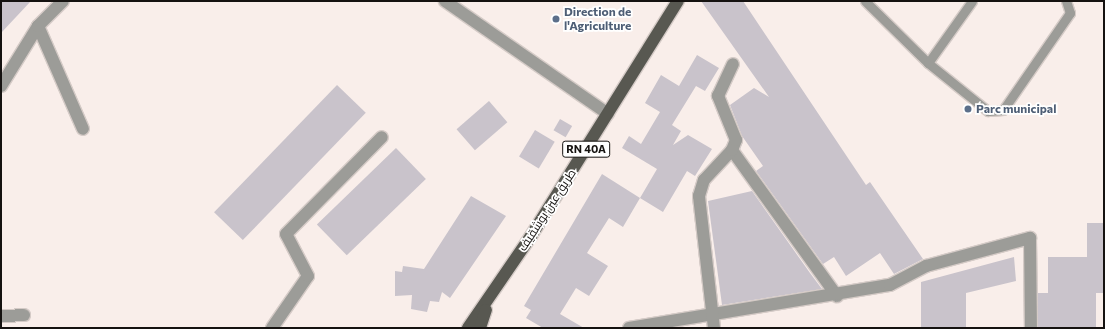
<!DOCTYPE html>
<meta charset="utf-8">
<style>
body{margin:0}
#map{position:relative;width:1105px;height:329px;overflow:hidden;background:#f9eeea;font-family:Commissioner,Cairo,sans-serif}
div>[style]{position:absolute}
.building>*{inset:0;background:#c9c3cb;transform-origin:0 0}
.roads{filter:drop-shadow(1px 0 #d5cbc7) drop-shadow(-1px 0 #d5cbc7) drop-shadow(0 1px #d5cbc7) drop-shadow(0 -1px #d5cbc7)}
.lane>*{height:9px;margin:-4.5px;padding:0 4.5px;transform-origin:4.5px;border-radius:4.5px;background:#9c9c98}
.street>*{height:12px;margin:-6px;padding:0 6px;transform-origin:6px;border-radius:6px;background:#9c9c98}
.primary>*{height:12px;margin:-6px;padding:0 6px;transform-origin:6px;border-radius:6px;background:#585851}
.dots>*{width:11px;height:11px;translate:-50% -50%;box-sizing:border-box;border:2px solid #fff;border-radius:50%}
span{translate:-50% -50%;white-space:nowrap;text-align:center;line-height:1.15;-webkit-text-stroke:3.5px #fff;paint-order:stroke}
.shield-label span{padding:1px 3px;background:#fff;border:1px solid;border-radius:3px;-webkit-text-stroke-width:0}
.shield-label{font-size:11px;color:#151210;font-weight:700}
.service-label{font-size:12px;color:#4e5e75;font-weight:700}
.left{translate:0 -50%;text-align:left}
.street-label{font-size:12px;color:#151210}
.frame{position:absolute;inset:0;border:2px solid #151210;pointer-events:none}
</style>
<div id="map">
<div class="building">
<div style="clip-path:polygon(1px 1px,31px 1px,1px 33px)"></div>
<div style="clip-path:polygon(701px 1px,743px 1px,866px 185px,870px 182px,923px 259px,894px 274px,880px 253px,846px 276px,834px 257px,823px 264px,756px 171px,763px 166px,742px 136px,730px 105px,754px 88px,769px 97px)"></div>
<div style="clip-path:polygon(697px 55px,719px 68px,705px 91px,696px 86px,672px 125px,681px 131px,673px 145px,688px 135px,712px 149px,695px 176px,687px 171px,663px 212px,640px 198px,657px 169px,622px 148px,629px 136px,641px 144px,660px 112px,645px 103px,661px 75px,679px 86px)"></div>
<div style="left:337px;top:85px;width:40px;height:177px;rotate:44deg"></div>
<div style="left:489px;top:101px;width:28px;height:43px;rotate:49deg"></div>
<div style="left:560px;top:119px;width:14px;height:13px;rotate:30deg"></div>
<div style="left:535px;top:130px;width:23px;height:31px;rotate:31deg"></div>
<div style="left:396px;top:148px;width:43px;height:110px;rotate:46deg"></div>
<div style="clip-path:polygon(602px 174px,640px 198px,623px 227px,609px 218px,587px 253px,608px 266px,589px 296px,576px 288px,560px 314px,584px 328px,543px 328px,526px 318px,531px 310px,524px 306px)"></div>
<div style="clip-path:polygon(752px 191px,810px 273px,822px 289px,722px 305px,708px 201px)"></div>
<div style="clip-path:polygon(471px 196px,506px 216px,450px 298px,442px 292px,439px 302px,430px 301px,427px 312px,411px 309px,412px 295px,395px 296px,395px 271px,402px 272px,403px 266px,424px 269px)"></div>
<div style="clip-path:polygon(1087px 223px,1104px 223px,1104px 293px,1096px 293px,1096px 328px,1038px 328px,1038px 293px,1048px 293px,1048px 257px,1087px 257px)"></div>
<div style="clip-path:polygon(1014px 257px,1016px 281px,966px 293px,966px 328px,921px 328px,921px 282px)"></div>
</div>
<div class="roads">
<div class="lane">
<div style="left:865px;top:1px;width:88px;rotate:44.5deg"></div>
<div style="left:928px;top:63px;width:77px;rotate:38.7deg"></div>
<div style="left:988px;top:111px;width:15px;rotate:-4deg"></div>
<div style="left:1003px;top:110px;width:118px;rotate:-55.4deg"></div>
<div style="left:1070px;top:13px;width:13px;rotate:-108deg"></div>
<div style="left:928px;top:63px;width:76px;rotate:-54.6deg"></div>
</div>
<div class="street">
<div style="left:445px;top:1px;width:198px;rotate:34.7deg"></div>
<div style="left:38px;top:26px;width:112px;rotate:66.4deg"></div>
<div style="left:1px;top:86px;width:70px;rotate:-58.3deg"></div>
<div style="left:38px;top:26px;width:35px;rotate:-45deg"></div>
<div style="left:732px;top:150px;width:180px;rotate:54.3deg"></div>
<div style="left:1px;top:316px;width:23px;rotate:-2deg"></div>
<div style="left:272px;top:328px;width:63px;rotate:-55.3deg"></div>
<div style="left:308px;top:276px;width:47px;rotate:-117.6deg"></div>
<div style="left:286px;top:234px;width:136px;rotate:-45.3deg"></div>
<div style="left:629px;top:328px;width:265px;rotate:-9.4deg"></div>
<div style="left:890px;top:285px;width:41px;rotate:-27.8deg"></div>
<div style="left:926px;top:266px;width:108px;rotate:-15.1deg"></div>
<div style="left:1030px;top:238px;width:90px;rotate:89.4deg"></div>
<div style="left:714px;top:328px;width:133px;rotate:-96.5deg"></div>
<div style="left:699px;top:196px;width:17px;rotate:-73deg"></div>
<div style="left:704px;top:180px;width:41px;rotate:-47deg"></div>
<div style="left:732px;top:150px;width:11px;rotate:-68deg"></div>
<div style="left:736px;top:140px;width:48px;rotate:-112.2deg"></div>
<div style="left:718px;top:96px;width:35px;rotate:-65deg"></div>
</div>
<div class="primary">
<div style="left:468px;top:328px;width:112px;rotate:-55.6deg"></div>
<div style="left:531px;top:236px;width:277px;rotate:-58deg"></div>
<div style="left:480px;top:328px;width:19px;rotate:-72deg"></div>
</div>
</div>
<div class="dots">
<div style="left:556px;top:19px;background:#5c6f8a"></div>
<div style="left:968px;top:109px;background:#5c6f8a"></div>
</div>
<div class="shield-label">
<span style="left:586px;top:149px">RN 40A</span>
</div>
<div class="service-label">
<span class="left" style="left:564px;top:19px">Direction de<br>l'Agriculture</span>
<span class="left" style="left:976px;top:109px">Parc municipal</span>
</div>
<div class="street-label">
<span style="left:547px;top:210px;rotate:-57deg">طريق عين بوشقيف</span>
</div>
<div class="frame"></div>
</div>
